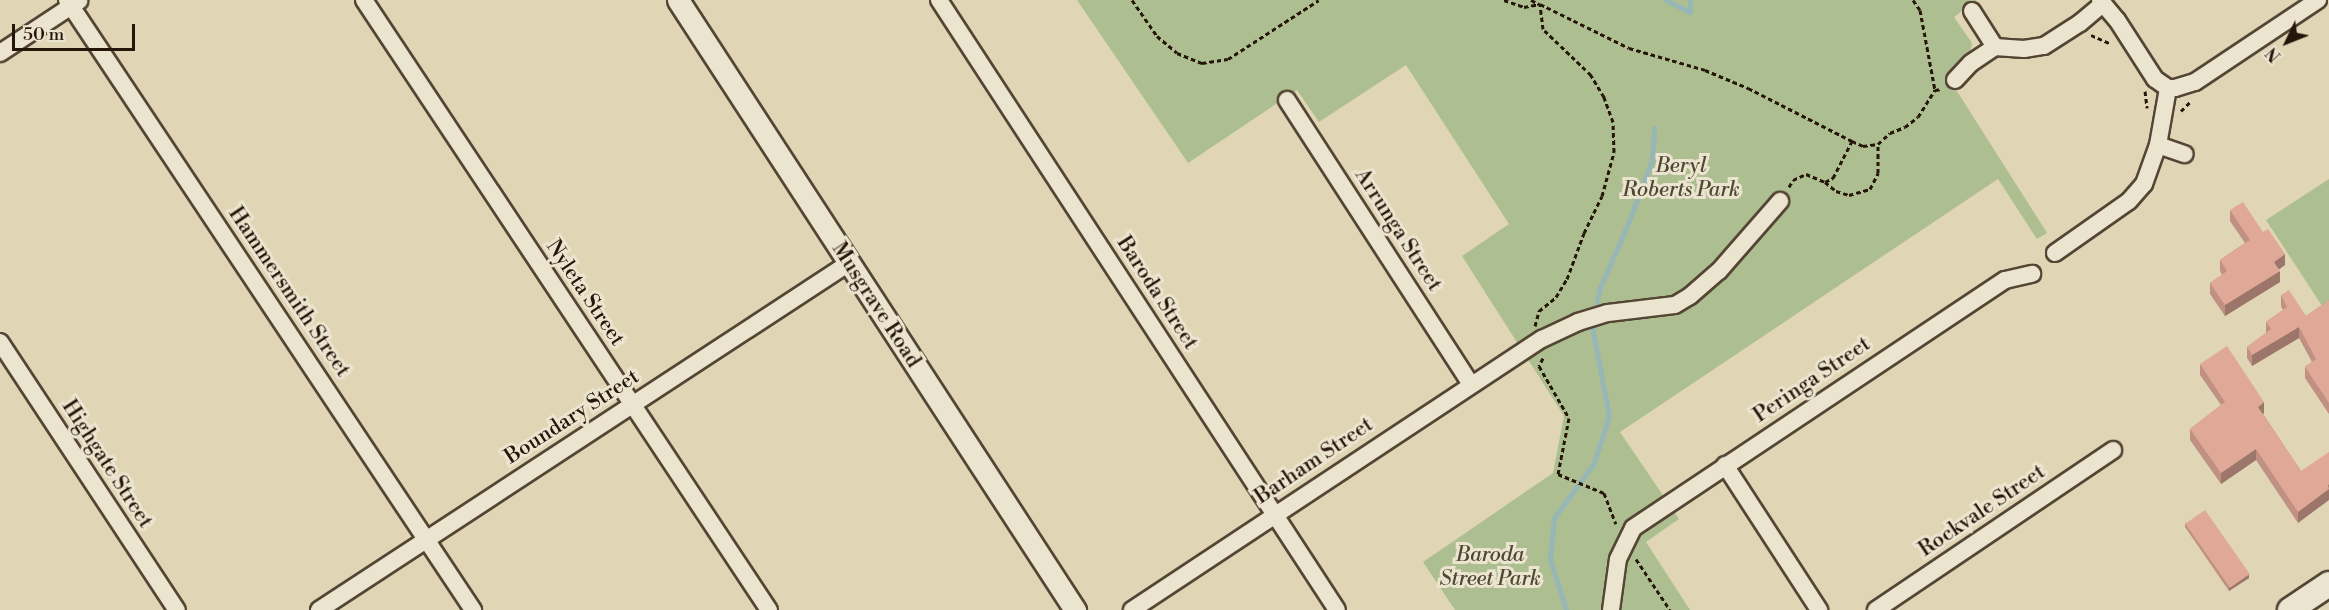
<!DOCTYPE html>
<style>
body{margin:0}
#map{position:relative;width:2329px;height:610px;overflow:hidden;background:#e0d6b5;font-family:"Libre Bodoni",serif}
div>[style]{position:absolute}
.green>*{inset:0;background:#adbf91}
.stream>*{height:5px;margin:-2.5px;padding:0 2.5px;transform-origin:2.5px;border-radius:2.5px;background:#96b7b6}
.path>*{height:3px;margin-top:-1.5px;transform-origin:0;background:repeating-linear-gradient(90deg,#261509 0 4.5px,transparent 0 7.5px)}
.roads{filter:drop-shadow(2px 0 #544534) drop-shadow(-2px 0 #544534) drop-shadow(0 2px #544534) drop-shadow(0 -2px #544534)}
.minor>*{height:16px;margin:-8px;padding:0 8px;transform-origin:8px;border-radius:8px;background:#ebe4cf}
.tertiary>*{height:21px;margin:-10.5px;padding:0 10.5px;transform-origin:10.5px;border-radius:10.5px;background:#ebe4cf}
.secondary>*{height:24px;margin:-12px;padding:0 12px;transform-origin:12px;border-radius:12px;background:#ebe4cf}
.wall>*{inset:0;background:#c09082}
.shaded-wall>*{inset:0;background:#9c766a}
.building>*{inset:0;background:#dfa897;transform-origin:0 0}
span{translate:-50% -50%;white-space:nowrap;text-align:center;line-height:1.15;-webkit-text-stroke:6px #ebe4cf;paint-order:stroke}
.park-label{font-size:21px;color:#4e4832;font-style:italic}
.street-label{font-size:21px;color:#261509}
.north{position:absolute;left:2257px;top:12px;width:60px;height:60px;-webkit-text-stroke:4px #ebe4cf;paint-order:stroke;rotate:227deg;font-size:16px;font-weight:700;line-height:24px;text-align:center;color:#261509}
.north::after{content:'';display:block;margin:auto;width:21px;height:27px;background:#261509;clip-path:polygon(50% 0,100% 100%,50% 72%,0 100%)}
.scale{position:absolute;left:12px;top:24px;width:123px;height:27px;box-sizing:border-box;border:3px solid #261509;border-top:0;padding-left:8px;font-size:18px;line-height:21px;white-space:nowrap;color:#261509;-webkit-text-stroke:4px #ebe4cf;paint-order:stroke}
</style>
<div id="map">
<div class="green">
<div style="clip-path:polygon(1077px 0,1977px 0,1954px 17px,1972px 43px,1970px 53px,1948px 77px,2047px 233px,2037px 239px,1998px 179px,1620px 432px,1679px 519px,1646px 542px,1690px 610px,1455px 610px,1423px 562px,1553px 473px,1564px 416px,1462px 256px,1509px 224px,1406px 65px,1319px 122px,1297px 90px,1188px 163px)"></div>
<div style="clip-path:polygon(2329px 179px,2329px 310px,2326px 312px,2266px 220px)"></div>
</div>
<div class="stream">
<div style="left:1666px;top:0;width:27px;rotate:27deg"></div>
<div style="left:1690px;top:12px;width:12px;rotate:-90deg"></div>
<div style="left:1566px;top:610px;width:53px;rotate:-107.4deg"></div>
<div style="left:1550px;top:559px;width:41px;rotate:-84.4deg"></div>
<div style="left:1554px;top:518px;width:68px;rotate:-54deg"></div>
<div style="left:1594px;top:463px;width:49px;rotate:-72.3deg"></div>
<div style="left:1609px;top:416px;width:86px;rotate:-100.7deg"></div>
<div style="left:1593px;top:331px;width:41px;rotate:-81.7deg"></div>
<div style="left:1599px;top:290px;width:75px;rotate:-66.5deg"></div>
<div style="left:1629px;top:221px;width:65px;rotate:-69.3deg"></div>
<div style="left:1652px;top:160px;width:32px;rotate:-86deg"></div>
</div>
<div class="path">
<div style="left:1132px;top:0;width:44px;rotate:55.2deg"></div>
<div style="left:1157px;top:36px;width:26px;rotate:40deg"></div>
<div style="left:1177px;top:53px;width:27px;rotate:22deg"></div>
<div style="left:1202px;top:63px;width:26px;rotate:-9deg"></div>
<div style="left:1228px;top:59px;width:108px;rotate:-33deg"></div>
<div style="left:1504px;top:0;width:21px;rotate:19deg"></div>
<div style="left:1524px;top:7px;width:16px;rotate:-11deg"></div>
<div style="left:1531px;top:0;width:9px;rotate:27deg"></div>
<div style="left:1913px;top:0;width:12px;rotate:55deg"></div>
<div style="left:1920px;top:10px;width:81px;rotate:79.4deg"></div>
<div style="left:2091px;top:35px;width:22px;rotate:24deg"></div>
<div style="left:2145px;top:91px;width:17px;rotate:83deg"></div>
<div style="left:2181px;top:111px;width:14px;rotate:-45deg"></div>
<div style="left:1825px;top:182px;width:14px;rotate:39deg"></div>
<div style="left:1836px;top:191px;width:14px;rotate:17deg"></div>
<div style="left:1849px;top:195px;width:22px;rotate:-16deg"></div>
<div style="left:1870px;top:189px;width:18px;rotate:-63deg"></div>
<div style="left:1878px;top:173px;width:29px;rotate:-90deg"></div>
<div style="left:1789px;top:187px;width:8px;rotate:-60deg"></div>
<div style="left:1793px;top:180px;width:14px;rotate:-25deg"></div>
<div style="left:1806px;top:174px;width:21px;rotate:23deg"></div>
<div style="left:1825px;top:182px;width:9px;rotate:-27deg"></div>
<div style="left:1833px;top:178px;width:42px;rotate:-62.8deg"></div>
<div style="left:1852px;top:141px;width:12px;rotate:24deg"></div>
<div style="left:1863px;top:146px;width:15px;rotate:-8deg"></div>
<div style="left:1878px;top:144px;width:16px;rotate:-43deg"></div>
<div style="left:1890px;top:133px;width:16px;rotate:-22deg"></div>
<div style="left:1905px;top:127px;width:16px;rotate:-38deg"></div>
<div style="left:1918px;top:117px;width:32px;rotate:-58deg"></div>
<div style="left:1935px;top:90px;width:7px;rotate:-8deg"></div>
<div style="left:1535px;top:326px;width:16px;rotate:-75deg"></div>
<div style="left:1539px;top:311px;width:22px;rotate:-39deg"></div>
<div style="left:1556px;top:297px;width:21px;rotate:-59deg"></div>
<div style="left:1567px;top:279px;width:49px;rotate:-69.7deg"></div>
<div style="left:1584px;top:233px;width:41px;rotate:-64.1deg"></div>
<div style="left:1602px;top:196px;width:46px;rotate:-74.7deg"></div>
<div style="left:1614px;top:152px;width:30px;rotate:-92deg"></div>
<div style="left:1613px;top:122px;width:27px;rotate:-110deg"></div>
<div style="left:1604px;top:97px;width:26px;rotate:-121deg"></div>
<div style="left:1591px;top:75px;width:66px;rotate:-136.2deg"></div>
<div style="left:1543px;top:29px;width:25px;rotate:-97deg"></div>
<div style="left:1540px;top:4px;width:99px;rotate:26.3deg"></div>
<div style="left:1629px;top:48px;width:79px;rotate:16.1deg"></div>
<div style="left:1705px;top:70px;width:47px;rotate:22.7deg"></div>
<div style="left:1748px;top:88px;width:117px;rotate:27deg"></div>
<div style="left:1543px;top:358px;width:9px;rotate:117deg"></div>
<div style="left:1539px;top:366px;width:60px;rotate:60deg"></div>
<div style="left:1569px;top:418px;width:57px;rotate:101.1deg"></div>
<div style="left:1558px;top:474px;width:50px;rotate:22.4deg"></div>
<div style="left:1604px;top:493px;width:33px;rotate:69deg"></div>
<div style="left:1636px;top:559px;width:61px;rotate:56.3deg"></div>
</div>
<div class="roads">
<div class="minor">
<div style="left:67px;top:0;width:733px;rotate:56.35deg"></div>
<div style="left:364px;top:0;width:732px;rotate:56.42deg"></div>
<div style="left:939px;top:0;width:728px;rotate:56.88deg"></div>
<div style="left:2100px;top:0;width:26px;rotate:50deg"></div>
<div style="left:2117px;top:20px;width:70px;rotate:57.2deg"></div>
<div style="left:2155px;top:79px;width:16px;rotate:35deg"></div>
<div style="left:2168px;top:88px;width:7px"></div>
<div style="left:2175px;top:88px;width:21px;rotate:-17deg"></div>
<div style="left:2195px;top:82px;width:148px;rotate:-33.7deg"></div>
<div style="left:1972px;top:11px;width:43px;rotate:57.4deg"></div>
<div style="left:0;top:53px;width:95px;rotate:-33.4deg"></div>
<div style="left:1955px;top:80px;width:23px;rotate:-47deg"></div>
<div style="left:1971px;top:63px;width:29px;rotate:-34deg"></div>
<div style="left:1995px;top:47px;width:29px;rotate:4deg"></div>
<div style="left:2024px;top:49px;width:20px;rotate:-9deg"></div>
<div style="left:2044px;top:46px;width:43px;rotate:-32.6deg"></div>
<div style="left:2080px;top:23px;width:30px;rotate:-40deg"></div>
<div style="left:1287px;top:100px;width:338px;rotate:57.1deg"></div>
<div style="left:2158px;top:145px;width:28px;rotate:19deg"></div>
<div style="left:2055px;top:253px;width:90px;rotate:-35.1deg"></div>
<div style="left:2129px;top:201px;width:23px;rotate:-49deg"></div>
<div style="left:2144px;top:184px;width:41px;rotate:-70.3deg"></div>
<div style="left:2158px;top:145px;width:58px;rotate:-80deg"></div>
<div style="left:0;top:342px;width:321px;rotate:56.6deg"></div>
<div style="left:1725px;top:465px;width:173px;rotate:57deg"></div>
<div style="left:319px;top:610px;width:633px;rotate:-33.21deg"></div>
<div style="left:1132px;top:610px;width:491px;rotate:-33.5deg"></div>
<div style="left:1542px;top:339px;width:40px;rotate:-25deg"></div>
<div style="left:1578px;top:322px;width:31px;rotate:-17deg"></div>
<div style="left:1608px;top:313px;width:67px;rotate:-6.8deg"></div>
<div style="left:1675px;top:305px;width:17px;rotate:-31deg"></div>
<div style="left:1690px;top:296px;width:38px;rotate:-41deg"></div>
<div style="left:1719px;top:271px;width:93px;rotate:-48.9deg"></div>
<div style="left:1611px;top:610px;width:51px;rotate:-82.2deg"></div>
<div style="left:1618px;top:559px;width:34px;rotate:-64deg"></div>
<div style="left:1633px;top:528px;width:447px;rotate:-33.7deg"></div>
<div style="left:2005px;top:280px;width:28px;rotate:-13deg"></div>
<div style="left:1876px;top:610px;width:286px;rotate:-34deg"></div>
</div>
<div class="tertiary">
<div style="left:678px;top:0;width:728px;rotate:56.94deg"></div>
</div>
<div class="secondary">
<div style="left:2290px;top:610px;width:47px;rotate:-33.7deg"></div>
</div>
</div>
<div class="wall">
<div style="clip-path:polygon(2230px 210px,2285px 265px,2279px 269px,2280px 282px,2225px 316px,2210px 294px,2210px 283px,2222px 275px,2220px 271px,2220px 260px,2245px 243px,2230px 221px)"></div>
<div style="clip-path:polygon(2281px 295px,2306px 316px,2329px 300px,2329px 414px,2305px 378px,2305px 367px,2312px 362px,2299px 338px,2252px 366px,2247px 358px,2247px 347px,2266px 333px,2266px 322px,2283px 310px,2281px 306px)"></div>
<div style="clip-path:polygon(2200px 364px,2264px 413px,2263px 414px,2301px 471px,2298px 523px,2256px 460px,2221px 484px,2190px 440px,2190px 429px,2221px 405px,2200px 375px)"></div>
<div style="clip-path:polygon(2185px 523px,2249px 578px,2229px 591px,2185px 527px)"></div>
</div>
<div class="shaded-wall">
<div style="clip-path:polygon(2285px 254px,2285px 265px,2274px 273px,2274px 262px)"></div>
<div style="clip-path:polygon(2280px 271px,2280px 282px,2225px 316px,2225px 305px)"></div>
<div style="clip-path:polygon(2299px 327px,2299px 338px,2252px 366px,2252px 355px)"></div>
<div style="clip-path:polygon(2264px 402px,2264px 413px,2258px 418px,2258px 407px)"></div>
<div style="clip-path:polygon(2256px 449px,2256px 460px,2221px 484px,2221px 473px)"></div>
<div style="clip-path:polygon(2329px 484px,2329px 500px,2298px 523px,2298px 512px)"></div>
<div style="clip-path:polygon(2249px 574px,2249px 578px,2229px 591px,2229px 588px)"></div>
</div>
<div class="building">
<div style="clip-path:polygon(2243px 202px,2263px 232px,2268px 229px,2285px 254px,2274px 262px,2280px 271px,2225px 305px,2210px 283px,2227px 271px,2220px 260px,2250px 240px,2230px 210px)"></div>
<div style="clip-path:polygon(2289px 290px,2306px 316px,2329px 300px,2329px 403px,2305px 367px,2316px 359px,2299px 327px,2252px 355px,2247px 347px,2271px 329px,2266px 322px,2287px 307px,2281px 295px)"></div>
<div style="clip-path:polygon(2227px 346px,2264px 402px,2258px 407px,2301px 471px,2329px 452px,2329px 484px,2328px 485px,2329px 489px,2298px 512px,2256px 449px,2221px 473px,2190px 429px,2225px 402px,2200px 364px)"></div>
<div style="left:2205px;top:510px;width:78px;height:24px;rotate:55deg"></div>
</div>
<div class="park-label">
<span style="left:1681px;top:178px">Beryl<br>Roberts Park</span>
<span style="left:1490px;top:567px">Baroda<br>Street Park</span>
</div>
<div class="street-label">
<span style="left:1398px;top:230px;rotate:57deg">Arrunga Street</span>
<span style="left:289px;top:292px;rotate:56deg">Hammersmith Street</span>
<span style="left:585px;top:293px;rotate:56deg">Nyleta Street</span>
<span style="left:1157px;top:293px;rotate:57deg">Baroda Street</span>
<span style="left:876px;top:305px;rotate:57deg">Musgrave Road</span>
<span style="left:1812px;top:380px;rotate:-34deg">Peringa Street</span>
<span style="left:572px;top:417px;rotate:-33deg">Boundary Street</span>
<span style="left:1314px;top:461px;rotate:-34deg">Barham Street</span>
<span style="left:107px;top:464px;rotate:57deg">Highgate Street</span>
<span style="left:1982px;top:511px;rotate:-34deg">Rockvale Street</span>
</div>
<div class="north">N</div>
<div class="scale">50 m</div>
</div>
